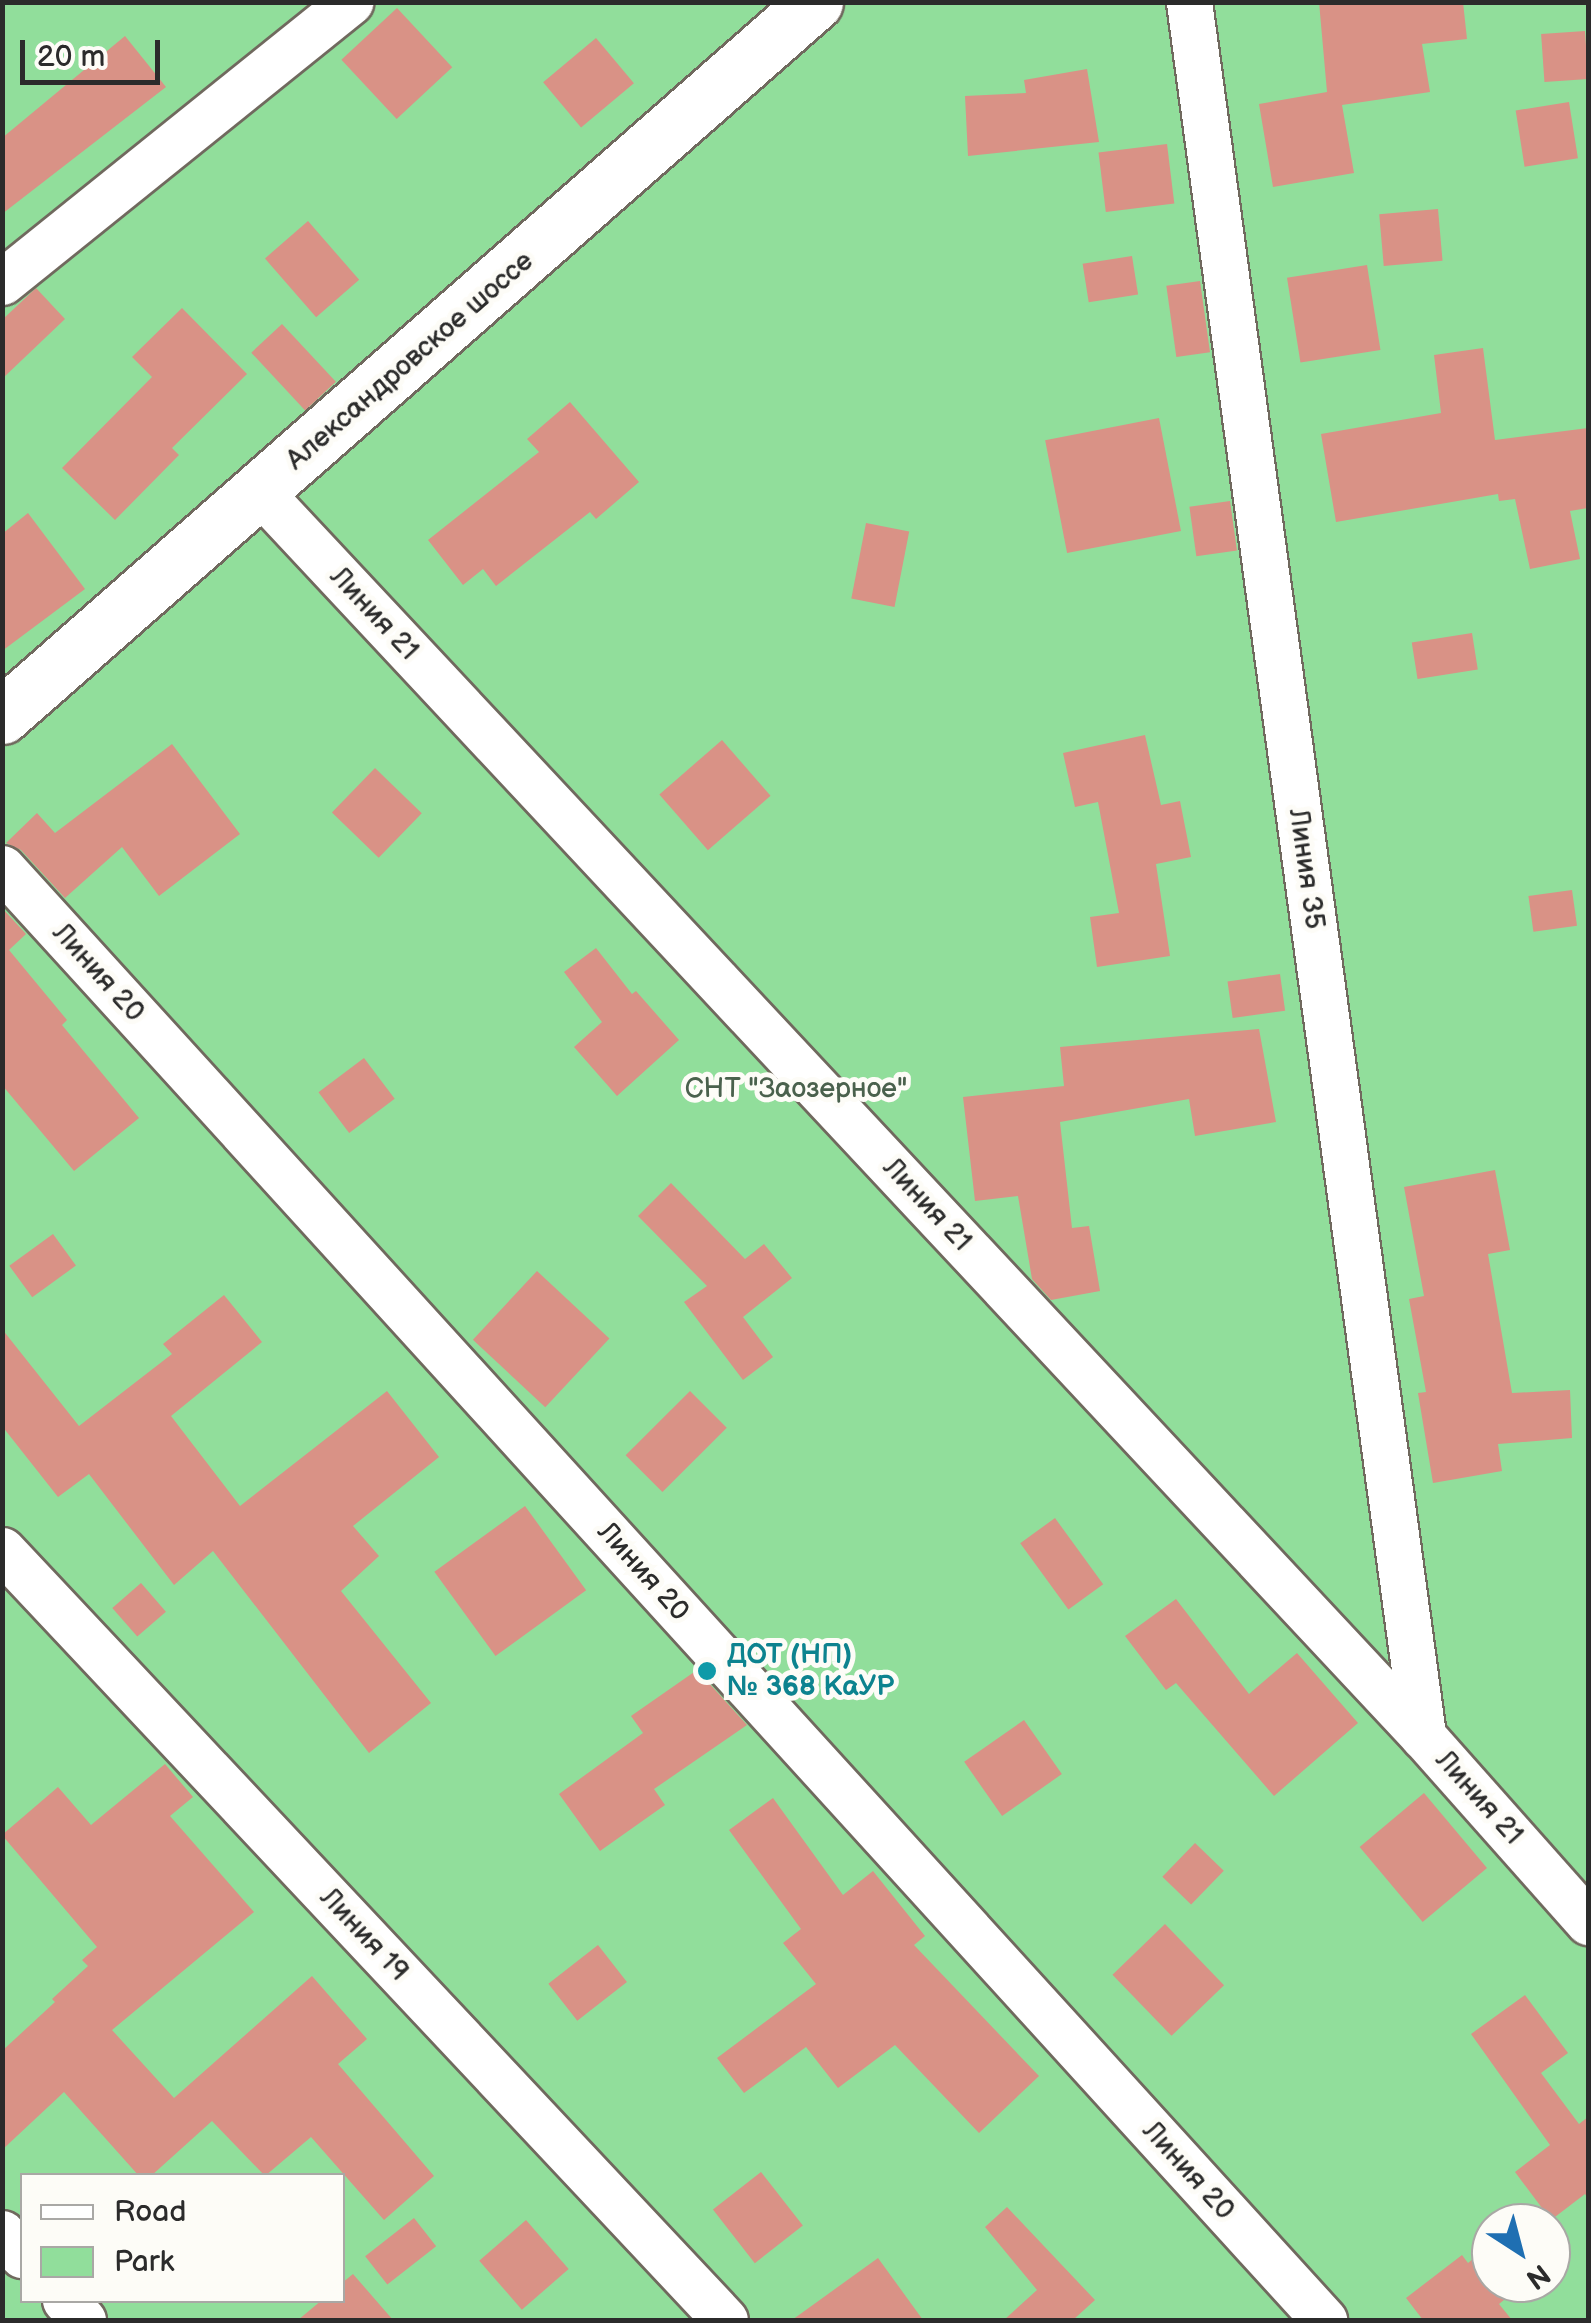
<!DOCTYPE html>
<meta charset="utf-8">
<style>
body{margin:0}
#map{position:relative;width:1591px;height:2323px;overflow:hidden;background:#efddbc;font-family:"Balsamiq Sans",sans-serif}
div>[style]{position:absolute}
.green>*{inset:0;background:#91de9b}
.building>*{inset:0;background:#d99286;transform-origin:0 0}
.roads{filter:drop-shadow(2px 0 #70695e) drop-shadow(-2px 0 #70695e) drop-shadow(0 2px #70695e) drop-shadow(0 -2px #70695e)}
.street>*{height:45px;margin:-22.5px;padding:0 22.5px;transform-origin:22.5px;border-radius:22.5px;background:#fff}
.secondary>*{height:55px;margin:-27.5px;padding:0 27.5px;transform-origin:27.5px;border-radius:27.5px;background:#fff}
.dots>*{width:28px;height:28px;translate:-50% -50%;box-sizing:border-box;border:5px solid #fdfcf7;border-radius:50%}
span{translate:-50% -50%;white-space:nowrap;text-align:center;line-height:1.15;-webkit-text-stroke:10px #fdfcf7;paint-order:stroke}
.street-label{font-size:28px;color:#2b2b2b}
.park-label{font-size:28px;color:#4a614d}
.culture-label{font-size:28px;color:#0d838f;font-weight:700}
.left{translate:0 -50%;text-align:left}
.frame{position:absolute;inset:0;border:5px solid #2b2b2b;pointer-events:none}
.legend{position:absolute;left:20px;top:2173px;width:325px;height:130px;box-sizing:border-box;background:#fdfcf7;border:2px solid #a9a8a5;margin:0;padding:12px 18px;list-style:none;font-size:30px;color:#2b2b2b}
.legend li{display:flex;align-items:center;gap:20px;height:50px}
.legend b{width:50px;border:2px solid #a9a8a5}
.north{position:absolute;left:1471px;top:2203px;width:100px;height:100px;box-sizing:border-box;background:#fdfcf7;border:2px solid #a9a8a5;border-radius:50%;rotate:144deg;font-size:28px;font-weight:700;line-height:40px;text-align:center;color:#2b2b2b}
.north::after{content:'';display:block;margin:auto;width:35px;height:45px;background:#1f6fb2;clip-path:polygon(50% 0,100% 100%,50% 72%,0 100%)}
.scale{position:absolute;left:20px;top:40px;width:140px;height:45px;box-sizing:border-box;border:5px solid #2b2b2b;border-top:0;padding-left:12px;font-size:30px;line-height:35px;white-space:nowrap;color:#2b2b2b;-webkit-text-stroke:8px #fdfcf7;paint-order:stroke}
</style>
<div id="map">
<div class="green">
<div style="clip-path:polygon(evenodd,3px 3px,1588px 3px,1588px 2320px,3px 2320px,3px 3px,22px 2176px,342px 2176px,342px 2300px,22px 2300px,22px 2176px,3px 3px,1491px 2223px,1551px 2223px,1551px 2283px,1491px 2283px,1491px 2223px)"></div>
</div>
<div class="building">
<div style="clip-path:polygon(1319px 2px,1463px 2px,1467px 39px,1422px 44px,1430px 92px,1342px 105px,1354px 173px,1273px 187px,1259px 104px,1327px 92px)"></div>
<div style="left:397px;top:8px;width:81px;height:76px;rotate:47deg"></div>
<div style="left:1585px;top:31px;width:48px;height:44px;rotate:86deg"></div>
<div style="clip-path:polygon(125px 36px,166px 87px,2px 214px,2px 138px)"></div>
<div style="left:596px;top:38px;width:59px;height:69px;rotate:50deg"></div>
<div style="clip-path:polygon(1087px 69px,1099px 142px,968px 156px,965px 96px,1026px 93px,1024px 80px)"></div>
<div style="left:1569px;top:102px;width:57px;height:54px;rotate:81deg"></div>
<div style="left:1167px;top:144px;width:60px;height:69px;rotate:83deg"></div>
<div style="left:1438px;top:209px;width:52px;height:59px;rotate:85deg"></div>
<div style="left:308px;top:221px;width:78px;height:57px;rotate:49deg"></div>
<div style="left:1132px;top:256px;width:39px;height:50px;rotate:81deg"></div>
<div style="left:1367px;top:265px;width:86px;height:81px;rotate:81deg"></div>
<div style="left:1200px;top:281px;width:72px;height:34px;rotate:82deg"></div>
<div style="clip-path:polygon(36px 288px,65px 319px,2px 379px,2px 320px)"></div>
<div style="clip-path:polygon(182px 308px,247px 374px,172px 448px,179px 455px,115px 520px,62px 468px,152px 377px,132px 357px)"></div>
<div style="left:282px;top:324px;width:79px;height:42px;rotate:47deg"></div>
<div style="clip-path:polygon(1483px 348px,1495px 440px,1588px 428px,1588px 508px,1570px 511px,1580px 559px,1530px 569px,1515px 499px,1499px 501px,1498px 494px,1336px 522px,1321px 434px,1441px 413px,1434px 355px)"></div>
<div style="clip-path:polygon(570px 402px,639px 482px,596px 519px,590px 512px,496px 586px,483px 569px,463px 585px,428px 540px,539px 452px,527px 439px)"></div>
<div style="left:1159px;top:418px;width:115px;height:116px;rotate:79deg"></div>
<div style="left:1230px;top:501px;width:50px;height:41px;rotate:82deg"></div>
<div style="clip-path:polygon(28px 513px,85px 589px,2px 651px,2px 534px)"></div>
<div style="left:866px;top:523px;width:44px;height:77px;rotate:11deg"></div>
<div style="left:1472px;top:633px;width:37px;height:61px;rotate:81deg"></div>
<div style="clip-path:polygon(1145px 735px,1161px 805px,1180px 801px,1191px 857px,1156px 864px,1170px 956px,1097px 967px,1090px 917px,1119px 913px,1098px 802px,1075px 807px,1063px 753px)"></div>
<div style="left:722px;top:740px;width:74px;height:83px;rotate:49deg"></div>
<div style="clip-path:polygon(172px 744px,240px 834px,159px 896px,122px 847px,65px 898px,21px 850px,6px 843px,37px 813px,55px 833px)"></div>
<div style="left:375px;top:768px;width:65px;height:62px;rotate:44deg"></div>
<div style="left:1572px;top:890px;width:36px;height:44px;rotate:82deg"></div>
<div style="clip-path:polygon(2px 908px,26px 934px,9px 950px,67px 1020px,62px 1025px,139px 1118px,74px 1171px,2px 1085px)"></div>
<div style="clip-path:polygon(596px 948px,632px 994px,636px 991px,679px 1040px,617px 1096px,574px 1047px,602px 1022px,564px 972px)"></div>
<div style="left:1280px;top:974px;width:37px;height:53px;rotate:82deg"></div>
<div style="clip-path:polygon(1259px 1029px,1276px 1122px,1195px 1136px,1189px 1099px,1060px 1122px,1072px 1228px,1089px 1226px,1100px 1291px,1051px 1300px,1032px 1279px,1018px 1196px,975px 1201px,963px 1097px,1064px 1086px,1060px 1047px)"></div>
<div style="left:364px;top:1058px;width:51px;height:57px;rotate:53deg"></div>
<div style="clip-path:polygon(1495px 1170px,1510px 1250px,1488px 1254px,1512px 1393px,1570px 1390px,1572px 1438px,1498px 1444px,1502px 1471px,1433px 1483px,1418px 1393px,1426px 1392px,1409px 1299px,1424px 1296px,1404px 1187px)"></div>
<div style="clip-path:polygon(671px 1183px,745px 1259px,764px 1244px,792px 1278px,743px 1317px,773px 1357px,743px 1380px,684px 1302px,707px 1286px,638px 1216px)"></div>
<div style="left:53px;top:1234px;width:39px;height:54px;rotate:54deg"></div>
<div style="left:537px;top:1271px;width:99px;height:94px;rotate:43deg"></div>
<div style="clip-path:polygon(224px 1295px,262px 1342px,171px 1416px,240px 1506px,387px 1391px,439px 1457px,353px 1526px,379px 1556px,341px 1591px,431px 1703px,369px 1753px,213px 1551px,174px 1585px,89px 1474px,58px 1497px,2px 1426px,2px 1329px,79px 1426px,172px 1354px,163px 1344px)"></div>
<div style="left:690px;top:1391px;width:52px;height:91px;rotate:45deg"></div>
<div style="left:525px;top:1506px;width:104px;height:112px;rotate:54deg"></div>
<div style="left:1055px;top:1518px;width:82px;height:43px;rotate:54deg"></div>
<div style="left:141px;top:1583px;width:38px;height:38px;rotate:49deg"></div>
<div style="clip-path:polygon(1176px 1599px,1249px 1694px,1297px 1653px,1358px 1723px,1274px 1796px,1176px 1683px,1166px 1690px,1125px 1636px)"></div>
<div style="clip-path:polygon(697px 1670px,747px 1725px,654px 1789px,665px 1805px,600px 1851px,559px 1794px,643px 1733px,631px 1716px)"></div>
<div style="left:1024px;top:1720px;width:66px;height:73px;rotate:55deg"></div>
<div style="clip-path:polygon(165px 1764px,193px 1797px,170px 1816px,254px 1912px,112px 2030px,174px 2098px,312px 1976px,367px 2039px,338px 2064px,434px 2176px,384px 2220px,311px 2137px,265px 2176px,212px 2121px,151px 2176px,139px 2176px,64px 2092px,2px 2150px,2px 2051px,55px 2002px,52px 1999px,88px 1966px,82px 1960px,97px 1947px,2px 1835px,58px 1787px,91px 1825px)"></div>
<div style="left:1424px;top:1793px;width:98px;height:84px;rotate:50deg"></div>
<div style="clip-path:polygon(773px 1798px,843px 1895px,873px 1871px,925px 1936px,914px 1945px,1039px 2076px,979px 2133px,895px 2045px,838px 2088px,806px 2047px,744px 2093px,717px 2058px,816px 1984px,783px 1943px,801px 1929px,729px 1830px)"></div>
<div style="left:1195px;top:1843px;width:40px;height:47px;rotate:44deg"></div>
<div style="left:1165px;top:1924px;width:85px;height:73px;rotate:46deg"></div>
<div style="left:598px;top:1945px;width:47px;height:63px;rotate:52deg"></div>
<div style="clip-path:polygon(1525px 1995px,1568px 2053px,1541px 2073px,1579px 2124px,1588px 2117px,1588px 2199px,1585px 2194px,1551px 2220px,1515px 2172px,1550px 2145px,1471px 2034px)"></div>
<div style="left:761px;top:2172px;width:68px;height:61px;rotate:52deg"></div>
<div style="clip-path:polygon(1007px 2207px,1095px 2300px,1073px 2320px,1004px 2320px,1037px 2290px,985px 2227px)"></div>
<div style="left:414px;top:2218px;width:36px;height:62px;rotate:52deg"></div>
<div style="left:526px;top:2220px;width:65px;height:62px;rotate:49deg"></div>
<div style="clip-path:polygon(1551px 2231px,1567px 2250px,1551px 2262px)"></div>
<div style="clip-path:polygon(1491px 2244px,1491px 2283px,1525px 2283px,1499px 2304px,1512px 2320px,1423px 2320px,1406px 2298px,1462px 2255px,1468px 2263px)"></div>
<div style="clip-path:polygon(878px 2258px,923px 2320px,792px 2320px)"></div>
<div style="clip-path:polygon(353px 2274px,393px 2320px,298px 2320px,322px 2300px,342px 2300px,342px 2283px)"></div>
</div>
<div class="roads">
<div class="street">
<div style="left:1189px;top:2px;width:1750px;rotate:82.31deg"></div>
<div style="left:2px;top:282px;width:447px;rotate:-38.8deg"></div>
<div style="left:261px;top:493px;width:1702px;rotate:46.93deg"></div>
<div style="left:1423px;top:1736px;width:249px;rotate:48.4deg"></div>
<div style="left:2px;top:868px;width:1964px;rotate:47.68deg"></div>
<div style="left:2px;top:1550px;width:1056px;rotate:46.8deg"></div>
<div style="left:2px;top:2233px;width:30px;rotate:48deg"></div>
<div style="left:65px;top:2300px;width:27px;rotate:48deg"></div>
</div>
<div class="secondary">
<div style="left:2px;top:716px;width:1082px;rotate:-41.29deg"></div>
</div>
</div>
<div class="dots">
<div style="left:707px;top:1671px;background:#0f9aa8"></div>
</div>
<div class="street-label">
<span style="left:410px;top:361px;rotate:-41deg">Александровское шоссе</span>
<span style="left:374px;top:614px;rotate:47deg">Линия 21</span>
<span style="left:1306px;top:869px;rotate:82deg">Линия 35</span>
<span style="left:98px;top:973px;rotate:48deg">Линия 20</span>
<span style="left:927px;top:1205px;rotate:47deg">Линия 21</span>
<span style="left:643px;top:1572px;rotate:48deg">Линия 20</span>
<span style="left:1479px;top:1798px;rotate:48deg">Линия 21</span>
<span style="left:364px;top:1935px;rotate:47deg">Линия 19</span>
<span style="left:1188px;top:2171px;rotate:48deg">Линия 20</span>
</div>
<div class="park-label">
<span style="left:796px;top:1089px">СНТ "Заозерное"</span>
</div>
<div class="culture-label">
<span class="left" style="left:727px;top:1671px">ДОТ (НП)<br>№ 368 КаУР</span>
</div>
<div class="frame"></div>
<ul class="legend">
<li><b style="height:12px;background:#fff"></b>Road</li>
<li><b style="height:28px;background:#91de9b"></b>Park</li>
</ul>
<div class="north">N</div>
<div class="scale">20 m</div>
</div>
